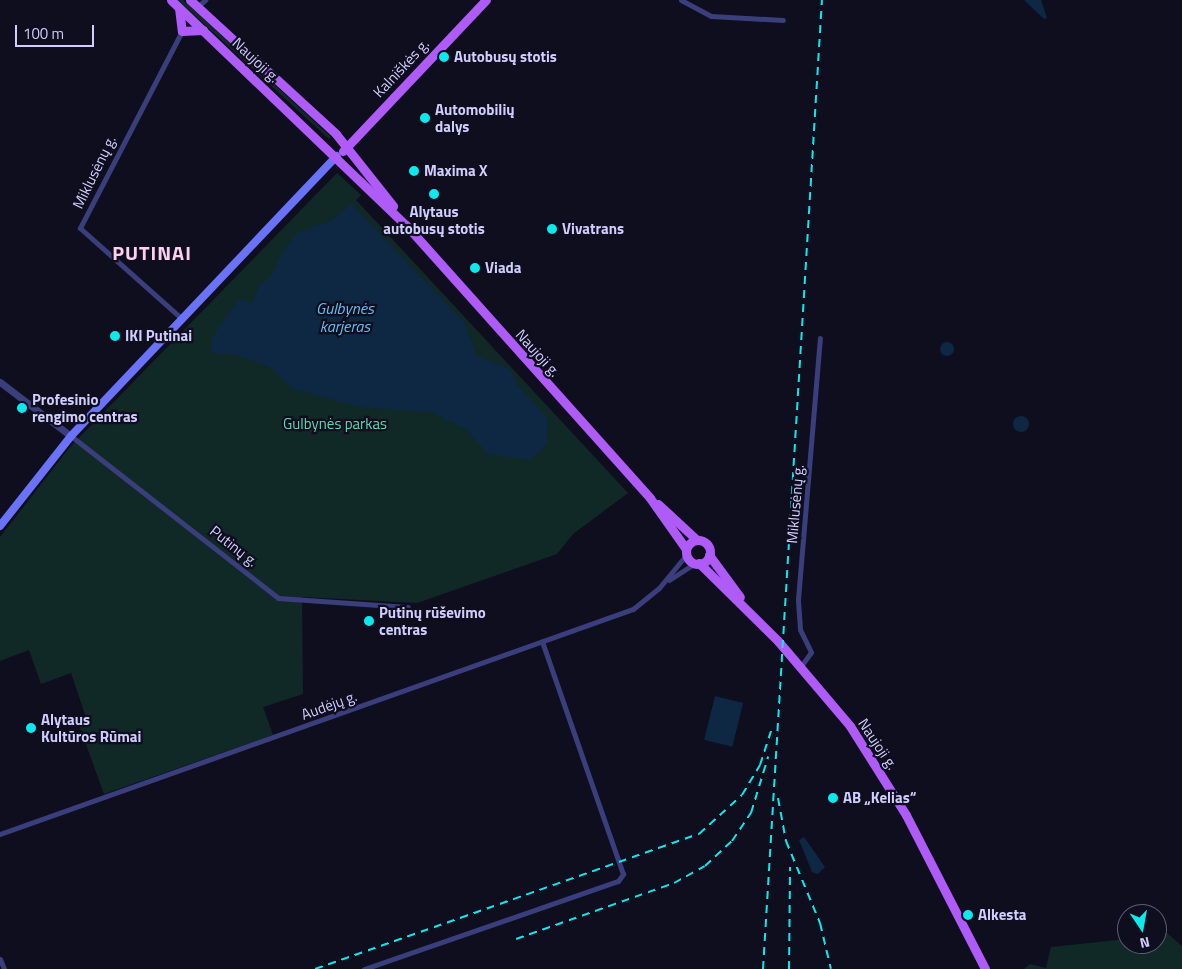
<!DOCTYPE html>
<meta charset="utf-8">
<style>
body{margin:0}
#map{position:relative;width:1182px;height:969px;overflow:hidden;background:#0f0e1f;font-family:"Titillium Web",sans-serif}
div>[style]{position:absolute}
.green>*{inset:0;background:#112926}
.water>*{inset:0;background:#0e2743;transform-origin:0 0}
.round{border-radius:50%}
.minor>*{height:5px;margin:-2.5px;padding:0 2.5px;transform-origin:2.5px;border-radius:2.5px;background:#3b3e7c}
.tertiary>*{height:7px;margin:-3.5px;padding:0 3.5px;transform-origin:3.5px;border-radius:3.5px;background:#3b3e7c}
.secondary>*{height:8px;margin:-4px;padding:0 4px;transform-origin:4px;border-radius:4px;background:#6a73f8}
.primary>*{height:9px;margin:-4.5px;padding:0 4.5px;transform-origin:4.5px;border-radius:4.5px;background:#af5bf7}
.primary>.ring{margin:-4.5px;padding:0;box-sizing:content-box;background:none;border:9px solid #af5bf7;border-radius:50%}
.rail>*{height:2px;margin-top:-1px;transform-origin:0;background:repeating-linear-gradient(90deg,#0be9ec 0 8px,transparent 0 14px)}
.dots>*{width:14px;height:14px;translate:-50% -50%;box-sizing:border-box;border:2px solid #0f0e1f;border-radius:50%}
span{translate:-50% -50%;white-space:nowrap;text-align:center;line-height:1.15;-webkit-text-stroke:4.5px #0f0e1f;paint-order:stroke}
.poi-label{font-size:15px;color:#d0cefd;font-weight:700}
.left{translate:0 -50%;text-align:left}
.street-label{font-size:15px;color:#d0cefd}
.park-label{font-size:15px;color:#5fd8af}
.water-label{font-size:16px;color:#62bff7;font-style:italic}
.district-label{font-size:20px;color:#fdd0f1;font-weight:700;letter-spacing:1px}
.north{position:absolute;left:1117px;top:904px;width:50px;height:50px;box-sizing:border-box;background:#0f0e1f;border:1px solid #5c5b78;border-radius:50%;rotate:168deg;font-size:14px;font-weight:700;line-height:20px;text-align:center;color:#d0cefd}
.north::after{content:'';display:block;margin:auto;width:18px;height:22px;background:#0be9ec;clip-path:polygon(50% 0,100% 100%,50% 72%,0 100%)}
.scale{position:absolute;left:15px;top:25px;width:79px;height:22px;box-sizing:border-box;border:2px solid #d0cefd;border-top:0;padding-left:6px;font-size:15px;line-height:18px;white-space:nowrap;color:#d0cefd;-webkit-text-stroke:4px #0f0e1f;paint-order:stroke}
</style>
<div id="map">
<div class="green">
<div style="clip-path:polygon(178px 0,183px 0,331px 137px,329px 139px)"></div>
<div style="clip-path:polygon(337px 173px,361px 195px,356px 200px,628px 493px,573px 534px,557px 554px,417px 603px,302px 597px,303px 694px,263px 707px,273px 735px,104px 794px,79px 725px,88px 723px,71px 673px,41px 684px,29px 650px,0 661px,0 537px,70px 447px)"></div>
<div style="clip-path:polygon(1167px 933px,1182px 946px,1182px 969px,1024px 969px,1030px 964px,1046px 968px,1051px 947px,1127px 939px,1127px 944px,1157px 944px,1157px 935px)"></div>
</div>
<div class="water">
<div style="clip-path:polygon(1024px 0,1041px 0,1047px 18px,1044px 19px)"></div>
<div style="clip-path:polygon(351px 204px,464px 322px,477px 356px,510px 369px,518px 386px,548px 419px,547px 443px,530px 460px,488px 454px,466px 429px,430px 412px,360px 407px,293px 389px,270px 367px,234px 354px,212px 353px,211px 340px,222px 322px,240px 299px,252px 303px,259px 285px,271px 277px,281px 254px,297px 233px,333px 220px)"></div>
<div class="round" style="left:940px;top:342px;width:14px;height:14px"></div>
<div class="round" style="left:1013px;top:416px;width:16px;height:16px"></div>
<div style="left:715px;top:696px;width:29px;height:45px;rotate:14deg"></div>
<div style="clip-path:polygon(804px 837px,825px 867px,818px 874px,812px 872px,799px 840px)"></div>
</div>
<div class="minor">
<div style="left:681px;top:0;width:34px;rotate:28deg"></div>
<div style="left:711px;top:16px;width:72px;rotate:3.2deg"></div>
<div style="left:197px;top:7px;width:11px;rotate:-41deg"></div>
<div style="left:182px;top:31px;width:222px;rotate:117.4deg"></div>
<div style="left:80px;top:228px;width:137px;rotate:41.7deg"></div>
<div style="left:71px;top:436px;width:263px;rotate:38deg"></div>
<div style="left:278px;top:598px;width:130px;rotate:4deg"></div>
<div style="left:669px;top:580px;width:31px;rotate:-33deg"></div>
<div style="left:801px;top:666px;width:17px;rotate:-54deg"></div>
<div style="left:811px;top:652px;width:25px;rotate:-116deg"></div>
<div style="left:800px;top:629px;width:30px;rotate:-94deg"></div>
<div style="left:798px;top:599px;width:262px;rotate:-85.2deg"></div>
<div style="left:0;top:834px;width:672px;rotate:-19.57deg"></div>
<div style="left:633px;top:609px;width:33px;rotate:-39deg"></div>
<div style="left:659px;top:588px;width:43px;rotate:-50.7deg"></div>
<div style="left:0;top:959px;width:11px;rotate:68deg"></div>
<div style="left:364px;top:969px;width:269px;rotate:-19.1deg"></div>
<div style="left:618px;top:881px;width:9px;rotate:-54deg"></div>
<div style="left:623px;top:874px;width:246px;rotate:-109.2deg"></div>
</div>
<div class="tertiary">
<div style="left:0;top:382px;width:89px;rotate:37.3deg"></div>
</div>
<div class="secondary">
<div style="left:0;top:526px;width:115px;rotate:-51.7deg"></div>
<div style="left:71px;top:436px;width:386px;rotate:-46.5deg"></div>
</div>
<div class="primary">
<div style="left:171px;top:0;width:325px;rotate:43.8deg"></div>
<div style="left:406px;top:225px;width:366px;rotate:48.2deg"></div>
<div style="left:650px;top:498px;width:62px;rotate:54.8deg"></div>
<div style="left:190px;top:0;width:198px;rotate:42.5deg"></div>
<div style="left:336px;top:134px;width:92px;rotate:51.6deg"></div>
<div style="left:179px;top:8px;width:23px;rotate:83deg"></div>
<div style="left:182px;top:31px;width:21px;rotate:-3deg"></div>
<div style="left:343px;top:151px;width:208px;rotate:-46.6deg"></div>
<div style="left:658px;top:504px;width:53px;rotate:42.7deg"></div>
<div class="ring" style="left:686px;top:540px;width:15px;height:15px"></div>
<div style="left:709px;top:555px;width:52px;rotate:53.6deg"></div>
<div style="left:699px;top:563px;width:111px;rotate:44.6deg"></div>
<div style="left:778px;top:641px;width:111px;rotate:49.7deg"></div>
<div style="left:850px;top:726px;width:105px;rotate:57.8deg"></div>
<div style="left:906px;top:815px;width:173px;rotate:62.8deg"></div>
</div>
<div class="rail">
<div style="left:778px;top:798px;width:44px;rotate:79.5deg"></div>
<div style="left:786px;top:841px;width:89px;rotate:67.5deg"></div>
<div style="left:820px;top:923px;width:47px;rotate:76.6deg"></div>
<div style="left:516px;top:939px;width:168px;rotate:-19.5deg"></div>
<div style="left:674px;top:883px;width:35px;rotate:-29deg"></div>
<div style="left:705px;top:866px;width:37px;rotate:-43deg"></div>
<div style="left:732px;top:841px;width:34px;rotate:-56deg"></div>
<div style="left:751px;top:813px;width:59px;rotate:-73.1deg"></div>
<div style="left:315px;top:969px;width:407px;rotate:-19.4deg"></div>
<div style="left:699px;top:834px;width:58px;rotate:-42.2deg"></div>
<div style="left:742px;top:795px;width:35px;rotate:-59deg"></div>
<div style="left:760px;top:765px;width:39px;rotate:-72deg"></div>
<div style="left:763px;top:969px;width:971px;rotate:-86.52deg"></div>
<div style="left:789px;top:969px;width:102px;rotate:-89.4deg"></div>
</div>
<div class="dots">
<div style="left:444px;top:57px;background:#0be9ec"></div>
<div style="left:425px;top:118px;background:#0be9ec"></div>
<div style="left:414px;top:171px;background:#0be9ec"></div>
<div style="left:434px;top:194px;background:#0be9ec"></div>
<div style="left:552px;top:229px;background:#0be9ec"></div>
<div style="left:475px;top:268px;background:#0be9ec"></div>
<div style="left:115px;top:336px;background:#0be9ec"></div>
<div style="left:22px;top:408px;background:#0be9ec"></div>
<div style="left:369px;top:621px;background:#0be9ec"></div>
<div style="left:31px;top:728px;background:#0be9ec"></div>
<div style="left:833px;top:798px;background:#0be9ec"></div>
<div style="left:968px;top:915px;background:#0be9ec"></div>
</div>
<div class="poi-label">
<span class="left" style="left:454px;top:57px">Autobusų stotis</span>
<span class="left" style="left:435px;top:118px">Automobilių<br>dalys</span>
<span class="left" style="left:424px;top:171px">Maxima X</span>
<span style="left:434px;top:220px">Alytaus<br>autobusų stotis</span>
<span class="left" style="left:562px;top:229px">Vivatrans</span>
<span class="left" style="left:485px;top:268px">Viada</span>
<span class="left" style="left:125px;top:336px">IKI Putinai</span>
<span class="left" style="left:32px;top:408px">Profesinio<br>rengimo centras</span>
<span class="left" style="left:379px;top:621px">Putinų rūševimo<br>centras</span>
<span class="left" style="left:41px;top:728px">Alytaus<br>Kultūros Rūmai</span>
<span class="left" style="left:843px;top:798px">AB „Kelias“</span>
<span class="left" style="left:978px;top:915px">Alkesta</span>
</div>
<div class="street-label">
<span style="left:256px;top:60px;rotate:43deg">Naujoji g.</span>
<span style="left:401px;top:68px;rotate:-47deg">Kalniškės g.</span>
<span style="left:94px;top:172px;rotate:-64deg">Miklusėnų g.</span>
<span style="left:538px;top:353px;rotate:48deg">Naujoji g.</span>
<span style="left:795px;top:504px;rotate:-85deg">Miklusėnų g.</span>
<span style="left:234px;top:546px;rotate:38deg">Putinų g.</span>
<span style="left:329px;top:705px;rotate:-20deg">Audėjų g.</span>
<span style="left:878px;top:744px;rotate:56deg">Naujoji g.</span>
</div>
<div class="park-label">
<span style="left:335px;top:424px">Gulbynės parkas</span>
</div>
<div class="water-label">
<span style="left:345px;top:317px">Gulbynės<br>karjeras</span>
</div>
<div class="district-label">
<span style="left:152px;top:252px">PUTINAI</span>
</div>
<div class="north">N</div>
<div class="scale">100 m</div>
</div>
